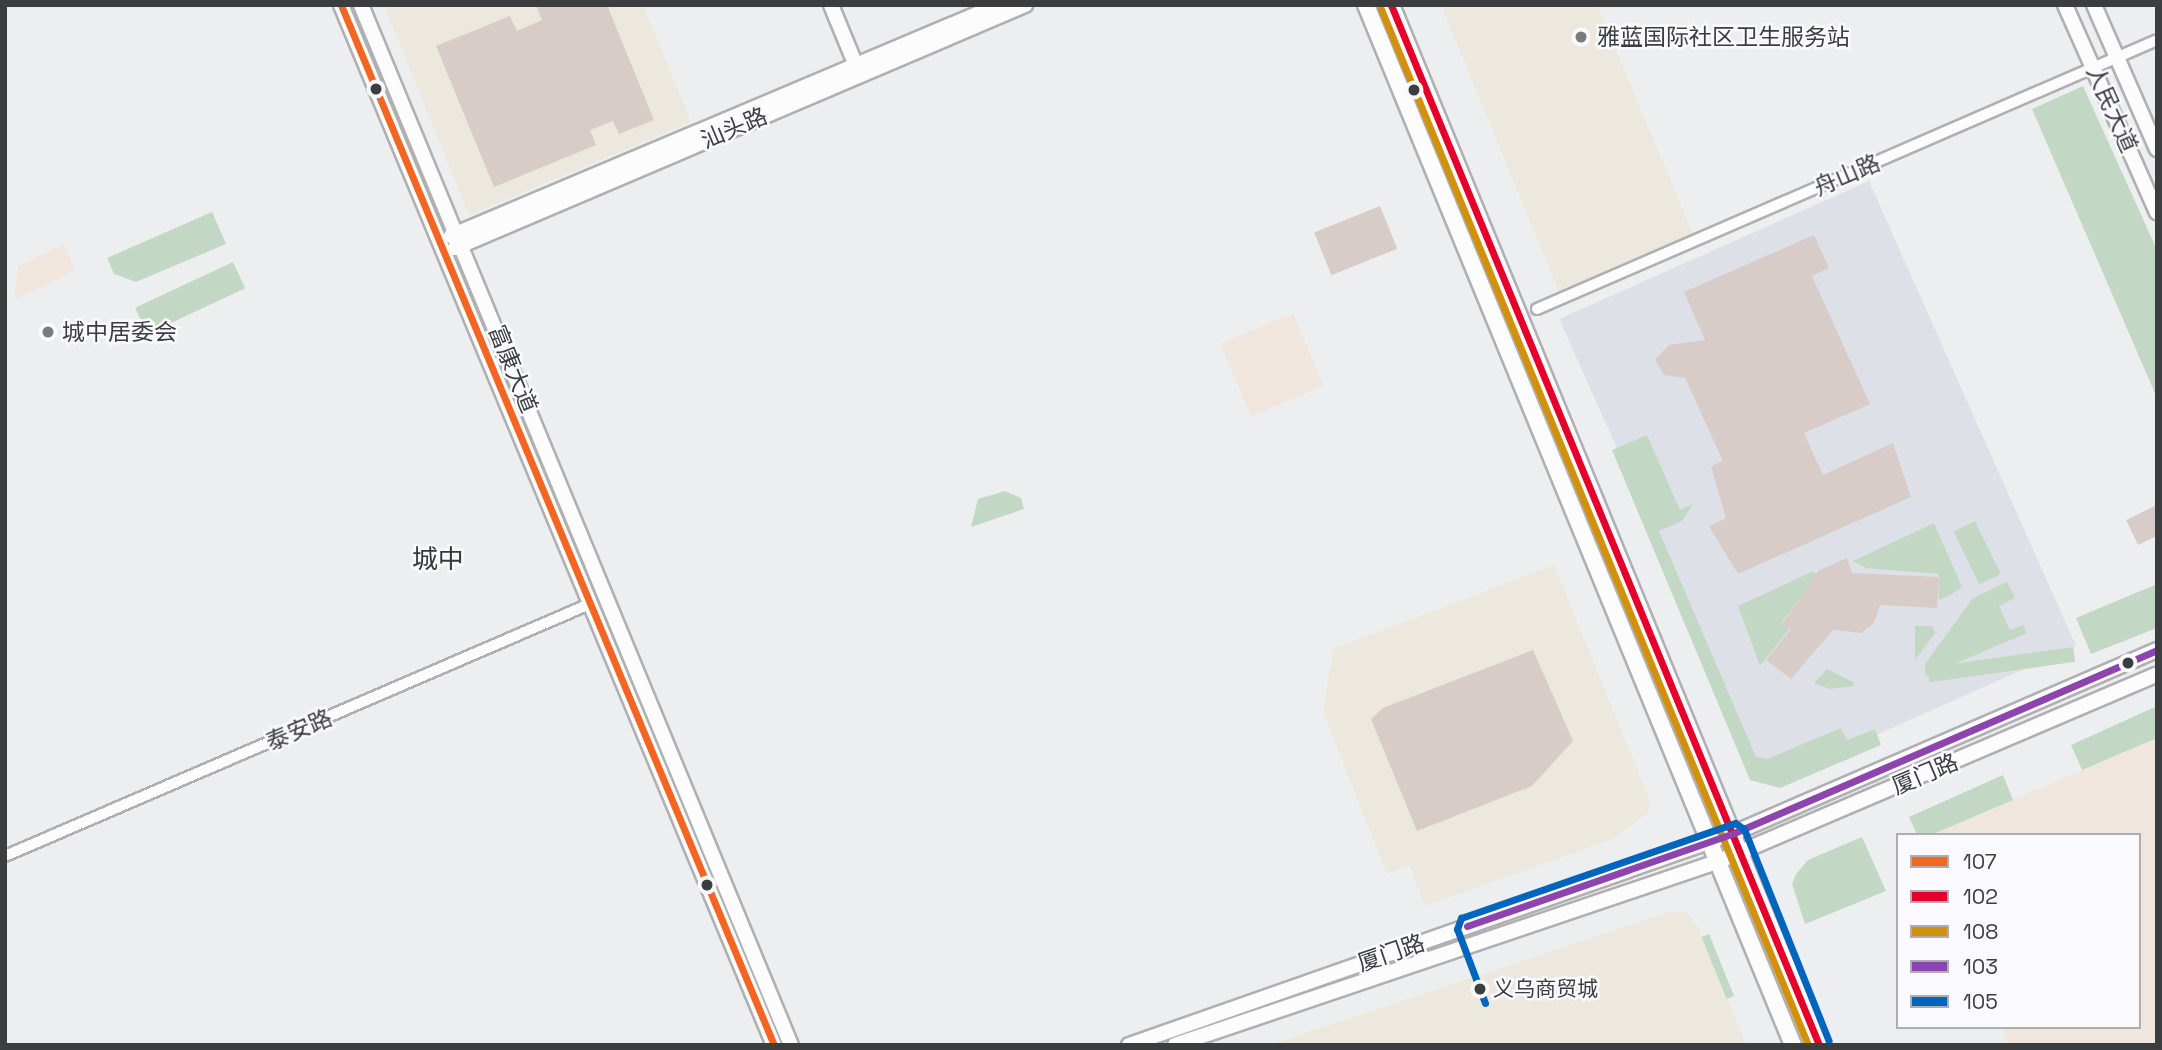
<!DOCTYPE html>
<meta charset="utf-8">
<style>
body{margin:0}
#map{position:relative;width:2162px;height:1050px;overflow:hidden;background:#edeef0;font-family:"Space Grotesk","Noto Sans SC",sans-serif}
div>[style]{position:absolute}
.commercial>*{inset:0;background:#ece8dd}
.built>*{inset:0;background:#dee0e7;transform-origin:0 0}
.education>*{inset:0;background:#f0e6de;transform-origin:0 0}
.green>*{inset:0;background:#c2d8c5;transform-origin:0 0}
.building>*{inset:0;background:#d8ccc8;transform-origin:0 0}
.roads{filter:drop-shadow(2px 0 #b0b0b2) drop-shadow(-2px 0 #b0b0b2) drop-shadow(0 2px #b0b0b2) drop-shadow(0 -2px #b0b0b2)}
.street>*{height:10px;margin:-5px;padding:0 5px;transform-origin:5px;border-radius:5px;background:#fcfcfd}
.secondary>*{height:14px;margin:-7px;padding:0 7px;transform-origin:7px;border-radius:7px;background:#fcfcfd}
.primary>*{height:16px;margin:-8px;padding:0 8px;transform-origin:8px;border-radius:8px;background:#fcfcfd}
.bus-1>*{height:7px;margin:-3.5px;padding:0 3.5px;transform-origin:3.5px;border-radius:3.5px;background:#f26522}
.bus-2>*{height:7px;margin:-3.5px;padding:0 3.5px;transform-origin:3.5px;border-radius:3.5px;background:#e4002b}
.bus-3>*{height:7px;margin:-3.5px;padding:0 3.5px;transform-origin:3.5px;border-radius:3.5px;background:#d2910c}
.bus-4>*{height:7px;margin:-3.5px;padding:0 3.5px;transform-origin:3.5px;border-radius:3.5px;background:#8e44ad}
.bus-5>*{height:7px;margin:-3.5px;padding:0 3.5px;transform-origin:3.5px;border-radius:3.5px;background:#0065bd}
.dots>*{width:19px;height:19px;translate:-50% -50%;box-sizing:border-box;border:4px solid #fafafe;border-radius:50%}
span{translate:-50% -50%;white-space:nowrap;text-align:center;line-height:1.15;-webkit-text-stroke:5px #fafafe;paint-order:stroke}
.bus-label{font-size:21px;color:#3c3d3e}
.left{translate:0 -50%;text-align:left}
.poi-label{font-size:23px;color:#3c3d3e}
.street-label{font-size:23px;color:#3c3d3e}
.quarter-label{font-size:26px;color:#37383b}
.frame{position:absolute;inset:0;border:7px solid #3c3d3e;pointer-events:none}
.legend{position:absolute;left:1896px;top:833px;width:245px;height:196px;box-sizing:border-box;background:#fafafe;border:2px solid #aeaeb1;margin:0;padding:9px 12px;list-style:none;font-size:21px;color:#3c3d3e}
.legend li{display:flex;align-items:center;gap:14px;height:35px}
.legend b{width:35px;border:2px solid #aeaeb1}
</style>
<div id="map">
<div class="commercial">
<div style="clip-path:polygon(384px 5px,643px 5px,691px 122px,469px 215px)"></div>
<div style="clip-path:polygon(1441px 5px,1597px 5px,1693px 234px,1559px 292px)"></div>
<div style="clip-path:polygon(1554px 565px,1650px 801px,1648px 813px,1613px 839px,1425px 906px,1409px 865px,1387px 874px,1323px 712px,1333px 649px)"></div>
<div style="clip-path:polygon(1673px 911px,1687px 913px,1698px 927px,1746px 1045px,1269px 1045px)"></div>
</div>
<div class="built">
<div style="left:1869px;top:181px;width:509px;height:339px;rotate:66deg"></div>
</div>
<div class="education">
<div style="clip-path:polygon(64px 244px,75px 271px,14px 300px,18px 266px)"></div>
<div style="left:1293px;top:313px;width:79px;height:79px;rotate:67deg"></div>
<div style="clip-path:polygon(2157px 738px,2157px 1045px,2008px 1045px,2001px 1027px,2139px 1027px,2139px 835px,1931px 835px)"></div>
</div>
<div class="green">
<div style="clip-path:polygon(2083px 86px,2157px 250px,2157px 398px,2032px 109px)"></div>
<div style="clip-path:polygon(212px 212px,226px 244px,136px 282px,114px 274px,107px 258px)"></div>
<div style="left:233px;top:262px;width:29px;height:108px;rotate:65deg"></div>
<div style="clip-path:polygon(1647px 435px,1680px 510px,1693px 504px,1682px 521px,1659px 531px,1756px 757px,1767px 759px,1841px 728px,1847px 740px,1875px 729px,1881px 745px,1780px 788px,1750px 780px,1612px 450px)"></div>
<div style="clip-path:polygon(1005px 491px,1021px 498px,1024px 509px,971px 527px,978px 499px)"></div>
<div style="left:1975px;top:521px;width:59px;height:24px;rotate:64deg"></div>
<div style="clip-path:polygon(1934px 523px,1962px 587px,1952px 594px,1939px 600px,1939px 574px,1866px 568px,1853px 561px)"></div>
<div style="clip-path:polygon(1814px 571px,1817px 576px,1782px 622px,1790px 628px,1760px 666px,1738px 606px)"></div>
<div style="clip-path:polygon(2007px 582px,2015px 598px,1999px 606px,2010px 630px,2023px 625px,2027px 633px,1940px 670px,1943px 678px,1925px 675px,1925px 664px,1973px 598px)"></div>
<div style="clip-path:polygon(2157px 584px,2157px 628px,2091px 654px,2076px 618px)"></div>
<div style="clip-path:polygon(1915px 626px,1932px 626px,1935px 633px,1915px 660px)"></div>
<div style="left:2073px;top:647px;width:15px;height:147px;rotate:82deg"></div>
<div style="clip-path:polygon(1827px 669px,1853px 682px,1854px 686px,1830px 689px,1814px 683px)"></div>
<div style="clip-path:polygon(2157px 706px,2157px 738px,2082px 770px,2071px 745px)"></div>
<div style="clip-path:polygon(2003px 775px,2013px 800px,1931px 835px,1917px 835px,1909px 817px)"></div>
<div style="clip-path:polygon(1862px 837px,1886px 891px,1805px 924px,1792px 884px,1796px 874px,1808px 860px)"></div>
<div style="left:1709px;top:934px;width:67px;height:8px;rotate:68deg"></div>
</div>
<div class="building">
<div style="clip-path:polygon(536px 5px,607px 5px,654px 120px,619px 134px,613px 121px,590px 130px,596px 145px,494px 187px,436px 46px,510px 16px,517px 31px,542px 20px)"></div>
<div style="left:1380px;top:206px;width:46px;height:71px;rotate:68deg"></div>
<div style="clip-path:polygon(1814px 235px,1829px 268px,1812px 276px,1870px 404px,1804px 433px,1823px 475px,1893px 443px,1911px 497px,1738px 574px,1709px 526px,1726px 518px,1711px 466px,1723px 461px,1685px 378px,1664px 375px,1655px 360px,1669px 345px,1705px 340px,1684px 292px)"></div>
<div style="clip-path:polygon(2157px 505px,2157px 536px,2138px 545px,2126px 520px)"></div>
<div style="clip-path:polygon(1847px 558px,1852px 573px,1939px 577px,1937px 608px,1880px 605px,1874px 623px,1861px 633px,1833px 630px,1791px 679px,1766px 660px,1791px 629px,1783px 623px,1818px 571px)"></div>
<div style="clip-path:polygon(1533px 650px,1573px 741px,1532px 786px,1417px 831px,1371px 719px,1383px 708px)"></div>
</div>
<div class="roads">
<div class="street">
<div style="left:1537px;top:309px;width:676px;rotate:-23.45deg"></div>
<div style="left:5px;top:856px;width:639px;rotate:-23.32deg"></div>
</div>
<div class="secondary">
<div style="left:341px;top:5px;width:1127px;rotate:67.4deg"></div>
<div style="left:361px;top:5px;width:1125px;rotate:67.54deg"></div>
<div style="left:831px;top:5px;width:74px;rotate:67.6deg"></div>
<div style="left:2065px;top:5px;width:227px;rotate:66.1deg"></div>
<div style="left:2094px;top:5px;width:157px;rotate:66.4deg"></div>
<div style="left:451px;top:236px;width:594px;rotate:-22.89deg"></div>
<div style="left:455px;top:248px;width:620px;rotate:-23.09deg"></div>
<div style="left:1129px;top:1045px;width:641px;rotate:-19.31deg"></div>
<div style="left:1734px;top:833px;width:461px;rotate:-23.4deg"></div>
<div style="left:1175px;top:1045px;width:572px;rotate:-18.66deg"></div>
<div style="left:1717px;top:862px;width:478px;rotate:-23.1deg"></div>
</div>
<div class="primary">
<div style="left:1366px;top:5px;width:1124px;rotate:67.68deg"></div>
<div style="left:1391px;top:5px;width:1125px;rotate:67.63deg"></div>
</div>
</div>
<div class="bus-1">
<div style="left:341px;top:5px;width:1127px;rotate:67.4deg"></div>
</div>
<div class="bus-2">
<div style="left:1391px;top:5px;width:1125px;rotate:67.63deg"></div>
</div>
<div class="bus-3">
<div style="left:1381px;top:9px;width:1121px;rotate:67.6deg"></div>
</div>
<div class="bus-4">
<div style="left:1467px;top:926px;width:283px;rotate:-19.2deg"></div>
<div style="left:1734px;top:833px;width:461px;rotate:-23.4deg"></div>
</div>
<div class="bus-5">
<div style="left:1485px;top:1003px;width:79px;rotate:-110.7deg"></div>
<div style="left:1457px;top:929px;width:12px;rotate:-70deg"></div>
<div style="left:1461px;top:918px;width:290px;rotate:-19.1deg"></div>
<div style="left:1735px;top:823px;width:11px;rotate:34deg"></div>
<div style="left:1744px;top:829px;width:228px;rotate:68.2deg"></div>
</div>
<div class="dots">
<div style="left:1581px;top:37px;background:#7a7b7c"></div>
<div style="left:376px;top:89px;background:#3c3d3e"></div>
<div style="left:1414px;top:90px;background:#3c3d3e"></div>
<div style="left:48px;top:332px;background:#7a7b7c"></div>
<div style="left:2128px;top:663px;background:#3c3d3e"></div>
<div style="left:707px;top:885px;background:#3c3d3e"></div>
<div style="left:1480px;top:989px;background:#3c3d3e"></div>
</div>
<div class="bus-label">
<span class="left" style="left:1493px;top:989px">义乌商贸城</span>
</div>
<div class="poi-label">
<span class="left" style="left:1597px;top:37px">雅蓝国际社区卫生服务站</span>
<span class="left" style="left:62px;top:332px">城中居委会</span>
</div>
<div class="street-label">
<span style="left:2112px;top:109px;rotate:66deg">人民大道</span>
<span style="left:734px;top:128px;rotate:-23deg">汕头路</span>
<span style="left:1847px;top:175px;rotate:-23deg">舟山路</span>
<span style="left:513px;top:369px;rotate:68deg">富康大道</span>
<span style="left:299px;top:730px;rotate:-23deg">泰安路</span>
<span style="left:1925px;top:774px;rotate:-23deg">厦门路</span>
<span style="left:1391px;top:953px;rotate:-19deg">厦门路</span>
</div>
<div class="quarter-label">
<span style="left:438px;top:560px">城中</span>
</div>
<div class="frame"></div>
<ul class="legend">
<li><b style="height:9px;background:#f26522"></b>107</li>
<li><b style="height:9px;background:#e4002b"></b>102</li>
<li><b style="height:9px;background:#d2910c"></b>108</li>
<li><b style="height:9px;background:#8e44ad"></b>103</li>
<li><b style="height:9px;background:#0065bd"></b>105</li>
</ul>
</div>
